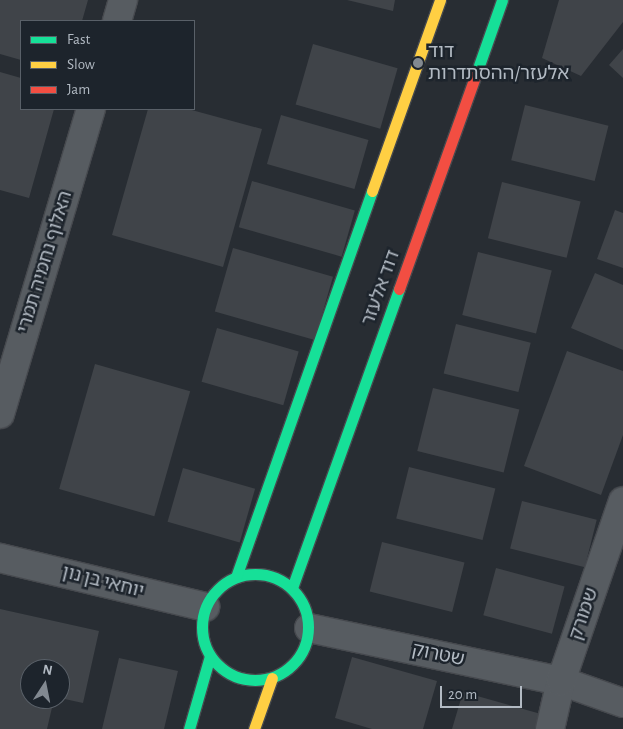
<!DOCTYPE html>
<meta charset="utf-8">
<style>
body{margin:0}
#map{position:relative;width:623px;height:729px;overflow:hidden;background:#282d33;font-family:"Alegreya Sans","Noto Sans Hebrew",sans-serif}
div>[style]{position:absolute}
.building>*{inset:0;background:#404449;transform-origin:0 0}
.roads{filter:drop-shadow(1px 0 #46494e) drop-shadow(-1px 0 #46494e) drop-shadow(0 1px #46494e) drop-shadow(0 -1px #46494e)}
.street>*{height:28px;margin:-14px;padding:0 14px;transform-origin:14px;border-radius:14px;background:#575c61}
.fast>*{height:11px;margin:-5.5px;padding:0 5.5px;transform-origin:5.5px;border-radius:5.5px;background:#16e098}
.fast>.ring{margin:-5.5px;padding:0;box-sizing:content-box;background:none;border:11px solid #16e098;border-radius:50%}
.slow>*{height:11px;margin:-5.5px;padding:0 5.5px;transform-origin:5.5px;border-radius:5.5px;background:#ffcf43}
.jam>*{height:11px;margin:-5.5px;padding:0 5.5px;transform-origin:5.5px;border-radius:5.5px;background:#f24e42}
.dots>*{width:14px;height:14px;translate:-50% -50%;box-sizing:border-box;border:2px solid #1d242c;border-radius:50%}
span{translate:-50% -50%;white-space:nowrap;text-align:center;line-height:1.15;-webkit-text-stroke:5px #1d242c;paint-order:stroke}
.poi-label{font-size:19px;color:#b2bac3}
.left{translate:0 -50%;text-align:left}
.street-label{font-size:19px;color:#b2bac3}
.legend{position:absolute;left:20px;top:20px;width:175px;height:90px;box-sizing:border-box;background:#1d242c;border:1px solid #596068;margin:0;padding:6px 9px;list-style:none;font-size:15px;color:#b2bac3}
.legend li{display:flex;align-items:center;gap:10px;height:25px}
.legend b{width:25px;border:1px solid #596068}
.north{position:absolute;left:20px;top:659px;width:50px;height:50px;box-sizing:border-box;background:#1d242c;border:1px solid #596068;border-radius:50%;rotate:11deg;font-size:14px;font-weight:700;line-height:20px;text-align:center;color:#b2bac3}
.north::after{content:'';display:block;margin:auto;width:18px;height:22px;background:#828991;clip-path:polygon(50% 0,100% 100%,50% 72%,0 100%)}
.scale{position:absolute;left:440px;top:686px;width:82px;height:22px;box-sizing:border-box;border:2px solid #b2bac3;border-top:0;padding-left:6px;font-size:15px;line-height:18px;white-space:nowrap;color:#b2bac3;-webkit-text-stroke:4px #1d242c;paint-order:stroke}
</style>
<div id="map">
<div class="building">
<div style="clip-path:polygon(0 0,88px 0,82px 21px,21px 21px,21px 60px,0 54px)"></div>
<div style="clip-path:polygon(347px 0,395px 0,393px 11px)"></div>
<div style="clip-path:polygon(559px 0,623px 0,623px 22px,581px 76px,542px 58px)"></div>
<div style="left:313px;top:44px;width:88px;height:63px;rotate:16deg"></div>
<div style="clip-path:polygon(623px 49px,623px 78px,609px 65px)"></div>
<div style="clip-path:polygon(0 72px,21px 78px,21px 109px,54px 109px,29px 198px,0 190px)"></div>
<div style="left:525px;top:105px;width:86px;height:57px;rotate:14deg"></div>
<div style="clip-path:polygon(148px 109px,188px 109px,262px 129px,223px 267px,112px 235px)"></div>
<div style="left:281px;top:115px;width:91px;height:51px;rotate:16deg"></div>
<div style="left:252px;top:181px;width:107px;height:48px;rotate:16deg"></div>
<div style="left:502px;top:182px;width:81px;height:58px;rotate:14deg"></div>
<div style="clip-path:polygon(615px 210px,623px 213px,623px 268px,597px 259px)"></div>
<div style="left:233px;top:248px;width:104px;height:66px;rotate:16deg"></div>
<div style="left:478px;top:252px;width:76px;height:65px;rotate:14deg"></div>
<div style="clip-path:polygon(595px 273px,623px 285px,623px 350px,571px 328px)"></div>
<div style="left:456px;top:324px;width:77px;height:51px;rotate:14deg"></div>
<div style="left:217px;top:328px;width:85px;height:56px;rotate:16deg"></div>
<div style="clip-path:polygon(567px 351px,623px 371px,623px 435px,601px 495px,524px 466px)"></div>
<div style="left:95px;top:364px;width:99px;height:130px;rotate:16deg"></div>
<div style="left:433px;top:388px;width:89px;height:65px;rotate:14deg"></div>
<div style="left:409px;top:467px;width:89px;height:53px;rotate:14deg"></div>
<div style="left:183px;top:468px;width:75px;height:56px;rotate:16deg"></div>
<div style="left:522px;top:501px;width:77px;height:49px;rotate:14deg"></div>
<div style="left:382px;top:542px;width:85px;height:51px;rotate:14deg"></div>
<div style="left:496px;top:568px;width:71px;height:49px;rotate:15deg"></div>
<div style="clip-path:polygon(0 609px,99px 631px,83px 703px,60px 698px,60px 669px,30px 669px,30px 699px,54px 699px,47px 729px,0 729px)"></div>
<div style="clip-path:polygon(352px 657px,437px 681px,423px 729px,372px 729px,335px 718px)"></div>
<div style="clip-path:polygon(119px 658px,178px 671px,164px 729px,102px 729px)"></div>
<div style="clip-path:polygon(463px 692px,541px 714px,536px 729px,452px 729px)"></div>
</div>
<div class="roads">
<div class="street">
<div style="left:117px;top:21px;width:22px;rotate:-74deg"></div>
<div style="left:0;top:414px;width:318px;rotate:-73.4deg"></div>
<div style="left:0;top:558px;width:211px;rotate:13.4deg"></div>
<div style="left:309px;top:628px;width:258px;rotate:11.9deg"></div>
<div style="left:561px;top:681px;width:66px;rotate:19.5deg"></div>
<div style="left:550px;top:729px;width:49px;rotate:-77.1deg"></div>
<div style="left:561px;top:681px;width:190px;rotate:-71deg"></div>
</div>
<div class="fast">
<div style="left:476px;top:74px;width:78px;rotate:-70.6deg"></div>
<div class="ring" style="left:202px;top:574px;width:95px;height:95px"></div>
<div style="left:236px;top:577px;width:409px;rotate:-70.6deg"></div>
<div style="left:292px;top:588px;width:318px;rotate:-70.3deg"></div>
<div style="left:189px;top:729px;width:76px;rotate:-74deg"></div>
</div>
<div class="slow">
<div style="left:372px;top:191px;width:203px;rotate:-70.4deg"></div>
<div style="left:254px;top:729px;width:54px;rotate:-70.6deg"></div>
</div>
<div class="jam">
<div style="left:399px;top:289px;width:228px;rotate:-70.3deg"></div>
</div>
</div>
<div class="dots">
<div style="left:418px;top:63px;background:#828991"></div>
</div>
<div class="poi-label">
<span class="left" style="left:428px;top:63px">דוד<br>אלעזר/ההסתדרות</span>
</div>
<div class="street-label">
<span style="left:45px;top:262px;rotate:-73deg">האלוף נחמיה תמרי</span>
<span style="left:381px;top:288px;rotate:-70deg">דוד אלעזר</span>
<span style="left:103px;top:582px;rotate:14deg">יוחאי בן נון</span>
<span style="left:584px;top:614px;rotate:-71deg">שמורק</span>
<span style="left:438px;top:655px;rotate:12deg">שטרוק</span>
</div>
<ul class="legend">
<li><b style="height:6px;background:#16e098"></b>Fast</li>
<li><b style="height:6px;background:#ffcf43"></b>Slow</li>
<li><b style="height:6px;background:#f24e42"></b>Jam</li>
</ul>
<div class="north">N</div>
<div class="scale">20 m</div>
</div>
